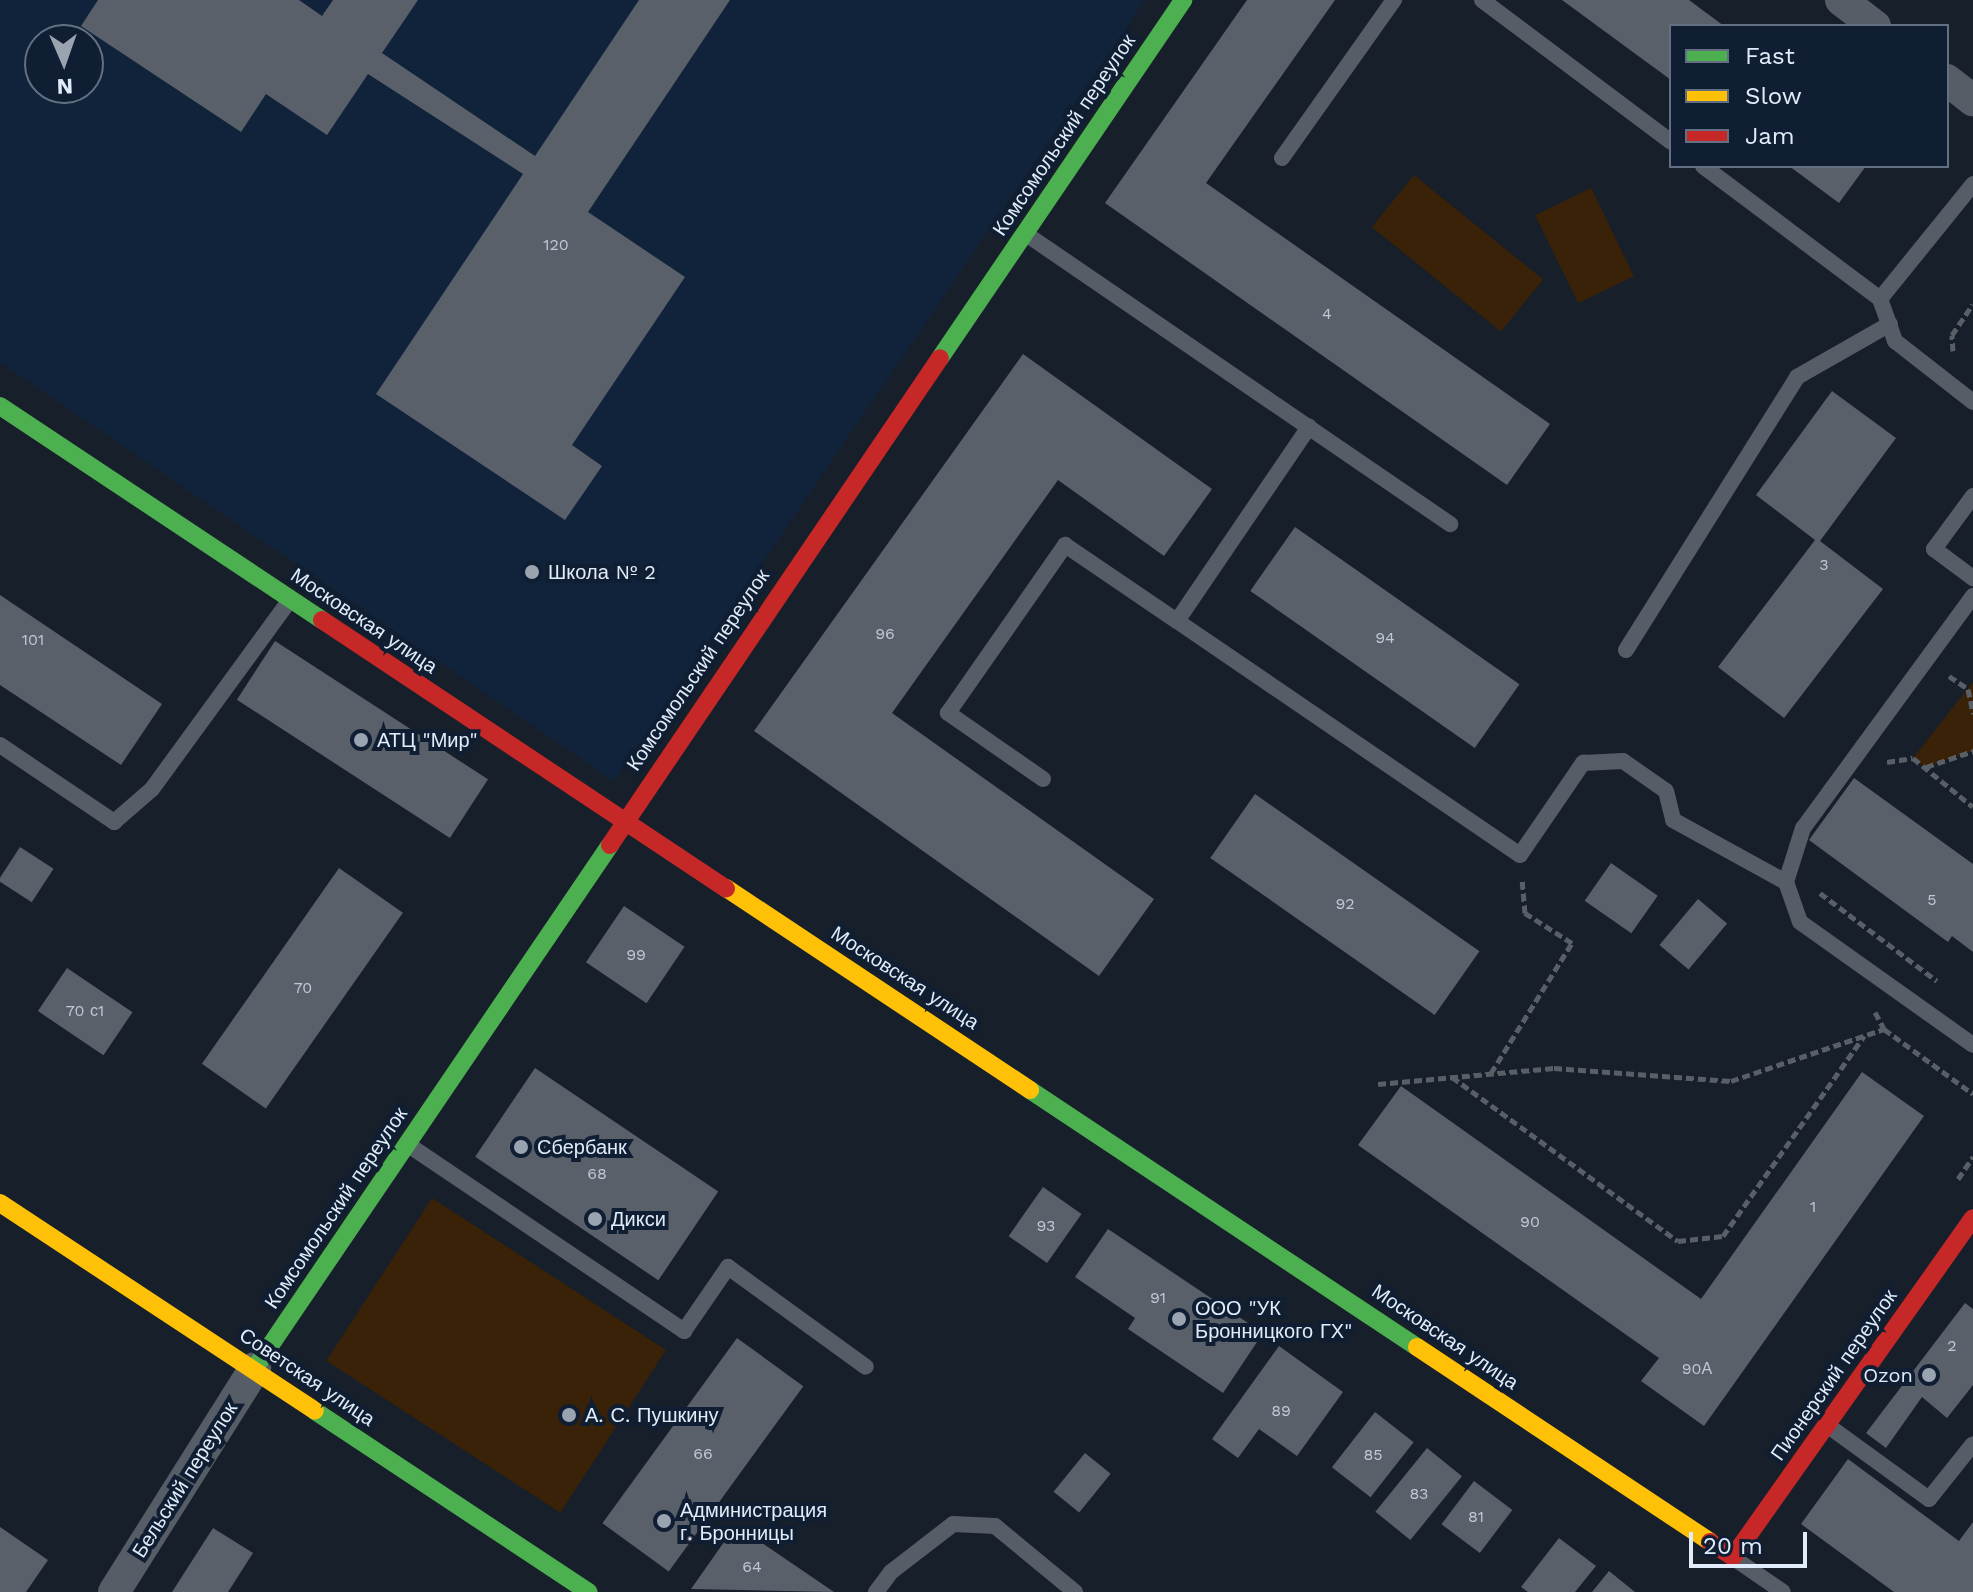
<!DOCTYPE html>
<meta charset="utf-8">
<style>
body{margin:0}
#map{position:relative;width:1973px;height:1592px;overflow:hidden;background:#171f2a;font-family:"Work Sans",sans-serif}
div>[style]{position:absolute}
.built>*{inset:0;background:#11233b}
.green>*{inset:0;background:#392207;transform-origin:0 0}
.building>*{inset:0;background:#59606a;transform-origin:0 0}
.path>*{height:5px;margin-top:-2.5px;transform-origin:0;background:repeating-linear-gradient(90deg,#585f66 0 8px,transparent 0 12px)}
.lane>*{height:16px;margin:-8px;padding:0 8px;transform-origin:8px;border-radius:8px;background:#565d66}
.street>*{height:32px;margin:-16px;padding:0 16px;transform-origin:16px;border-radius:16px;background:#565d66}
.fast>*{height:18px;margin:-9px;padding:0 9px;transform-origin:9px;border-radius:9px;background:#4caf50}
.slow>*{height:18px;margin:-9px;padding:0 9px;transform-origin:9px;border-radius:9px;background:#ffc107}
.jam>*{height:18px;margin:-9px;padding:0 9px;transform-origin:9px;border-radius:9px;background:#c62828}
.dots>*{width:22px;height:22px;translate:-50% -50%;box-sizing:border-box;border:4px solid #0f1e32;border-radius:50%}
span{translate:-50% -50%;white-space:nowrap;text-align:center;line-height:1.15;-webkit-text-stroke:8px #0f1e32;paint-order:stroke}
.number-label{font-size:16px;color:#bfc9d6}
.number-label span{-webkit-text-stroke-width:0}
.street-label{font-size:20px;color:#e1ecfa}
.poi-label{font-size:20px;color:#e1ecfa}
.left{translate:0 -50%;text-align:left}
.right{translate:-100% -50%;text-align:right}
.legend{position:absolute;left:1669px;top:24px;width:280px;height:144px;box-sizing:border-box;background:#0f1e32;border:2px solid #637082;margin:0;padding:10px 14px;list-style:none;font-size:24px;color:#e1ecfa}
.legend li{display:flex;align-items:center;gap:16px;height:40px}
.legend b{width:40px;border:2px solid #637082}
.north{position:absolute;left:24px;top:24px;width:80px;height:80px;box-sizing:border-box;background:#0f1e32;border:2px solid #637082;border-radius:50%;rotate:178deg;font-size:22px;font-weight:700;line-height:32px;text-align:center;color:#e1ecfa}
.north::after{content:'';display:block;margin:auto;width:28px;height:36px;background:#9aa4b1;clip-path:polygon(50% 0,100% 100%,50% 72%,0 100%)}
.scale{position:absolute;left:1689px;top:1532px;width:118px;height:36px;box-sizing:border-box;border:4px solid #e1ecfa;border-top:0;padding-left:10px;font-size:24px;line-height:28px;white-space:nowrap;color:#e1ecfa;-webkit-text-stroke:6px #0f1e32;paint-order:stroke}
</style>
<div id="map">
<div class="built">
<div style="clip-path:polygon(evenodd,0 0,1145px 0,614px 781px,0 362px,0 0,40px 40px,88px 40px,88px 88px,40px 88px,40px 40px)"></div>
</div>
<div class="green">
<div style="left:1414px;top:175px;width:166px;height:67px;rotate:39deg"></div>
<div style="left:1591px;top:188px;width:98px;height:62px;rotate:64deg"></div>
<div style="clip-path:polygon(1973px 682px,1973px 751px,1925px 768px,1913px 758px)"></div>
<div style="left:432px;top:1198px;width:279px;height:194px;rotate:33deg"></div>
</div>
<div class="building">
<div style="clip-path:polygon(98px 0,299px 0,322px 16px,333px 0,418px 0,382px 53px,535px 156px,639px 0,730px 0,588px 212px,685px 277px,572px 445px,602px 466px,565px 520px,376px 394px,523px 174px,368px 74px,327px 135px,266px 94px,241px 132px,81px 26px)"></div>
<div style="clip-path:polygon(1247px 0,1335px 0,1206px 183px,1550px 424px,1507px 485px,1105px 203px)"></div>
<div style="clip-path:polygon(1562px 0,1689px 0,1724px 26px,1671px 26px,1671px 80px)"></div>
<div style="clip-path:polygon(1789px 166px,1866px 166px,1839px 203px)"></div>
<div style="clip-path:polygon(1023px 354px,1212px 489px,1164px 556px,1058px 480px,892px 713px,1154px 899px,1099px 976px,754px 731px)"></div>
<div style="clip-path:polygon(1832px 391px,1896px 438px,1820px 541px,1883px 589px,1784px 718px,1718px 667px,1815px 540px,1756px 495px)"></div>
<div style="left:1295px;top:527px;width:274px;height:78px;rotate:35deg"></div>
<div style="clip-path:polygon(0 595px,162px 704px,121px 765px,0 685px)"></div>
<div style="left:275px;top:641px;width:254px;height:70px;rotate:33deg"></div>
<div style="clip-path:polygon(1854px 778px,1973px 864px,1973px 952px,1952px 936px,1948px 942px,1809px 840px)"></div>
<div style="left:1255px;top:794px;width:274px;height:78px;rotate:35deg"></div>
<div style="left:20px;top:847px;width:40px;height:40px;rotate:33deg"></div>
<div style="left:1611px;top:863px;width:57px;height:46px;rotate:35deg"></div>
<div style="left:339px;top:868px;width:78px;height:239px;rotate:35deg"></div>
<div style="left:1698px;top:899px;width:38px;height:60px;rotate:40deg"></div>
<div style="left:624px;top:906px;width:73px;height:68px;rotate:34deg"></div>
<div style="left:67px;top:968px;width:79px;height:52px;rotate:34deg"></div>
<div style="left:535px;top:1068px;width:221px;height:107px;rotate:34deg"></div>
<div style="clip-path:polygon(1862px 1072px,1924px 1116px,1704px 1426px,1641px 1381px,1659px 1358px,1358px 1145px,1401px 1086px,1701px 1299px)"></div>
<div style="left:1043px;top:1187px;width:47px;height:60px;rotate:35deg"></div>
<div style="clip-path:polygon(1108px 1229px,1263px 1333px,1223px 1393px,1128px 1329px,1135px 1318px,1075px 1277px)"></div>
<div style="clip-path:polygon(1965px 1303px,1973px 1309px,1973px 1385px,1947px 1418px,1922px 1397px,1886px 1448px,1866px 1433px)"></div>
<div style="left:737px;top:1338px;width:82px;height:229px;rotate:36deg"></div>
<div style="clip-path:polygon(1279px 1346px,1343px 1392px,1297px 1456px,1259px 1429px,1238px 1458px,1212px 1439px)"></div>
<div style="left:1375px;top:1412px;width:49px;height:70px;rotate:38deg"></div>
<div style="left:1427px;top:1448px;width:45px;height:82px;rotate:39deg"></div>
<div style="left:1085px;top:1453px;width:33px;height:50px;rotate:39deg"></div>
<div style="clip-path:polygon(1848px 1459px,1959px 1541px,1973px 1522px,1973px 1592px,1894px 1592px,1801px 1524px)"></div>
<div style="left:1474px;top:1481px;width:48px;height:54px;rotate:37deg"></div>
<div style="clip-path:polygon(736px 1525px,765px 1545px,834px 1592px,691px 1589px)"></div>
<div style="clip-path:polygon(0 1527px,48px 1560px,26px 1592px,0 1592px)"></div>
<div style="clip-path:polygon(213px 1528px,253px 1553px,228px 1592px,172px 1592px)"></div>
<div style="clip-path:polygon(1559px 1538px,1596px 1566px,1575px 1592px,1528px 1592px,1521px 1587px)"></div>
<div style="clip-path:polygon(1609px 1571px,1635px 1592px,1592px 1592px)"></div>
</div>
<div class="path">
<div style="left:1953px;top:351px;width:16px;rotate:-94deg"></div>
<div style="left:1952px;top:335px;width:37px;rotate:-56deg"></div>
<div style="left:1949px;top:676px;width:23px;rotate:34deg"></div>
<div style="left:1968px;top:689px;width:25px;rotate:78deg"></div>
<div style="left:1887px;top:762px;width:26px;rotate:-9deg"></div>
<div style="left:1913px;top:758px;width:77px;rotate:39.2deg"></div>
<div style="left:1926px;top:767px;width:50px;rotate:-18.8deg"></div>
<div style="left:1820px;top:893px;width:146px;rotate:36.9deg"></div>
<div style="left:1875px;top:1012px;width:19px;rotate:62deg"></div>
<div style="left:1884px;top:1029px;width:110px;rotate:36.1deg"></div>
<div style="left:1491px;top:1073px;width:153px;rotate:-58.1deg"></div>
<div style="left:1572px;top:943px;width:56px;rotate:-147.4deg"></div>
<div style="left:1525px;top:913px;width:34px;rotate:-95deg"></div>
<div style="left:1452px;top:1077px;width:279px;rotate:36deg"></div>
<div style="left:1678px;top:1241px;width:45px;rotate:-6.3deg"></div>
<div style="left:1723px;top:1236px;width:245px;rotate:-54.8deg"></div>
<div style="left:1378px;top:1084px;width:177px;rotate:-5.2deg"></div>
<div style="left:1554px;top:1068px;width:177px;rotate:4.2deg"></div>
<div style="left:1731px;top:1081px;width:162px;rotate:-18.8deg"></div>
<div style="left:1958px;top:1179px;width:27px;rotate:-56deg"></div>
</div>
<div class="lane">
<div style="left:1482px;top:0;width:236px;rotate:36.9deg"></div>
<div style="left:1282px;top:158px;width:194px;rotate:-54.7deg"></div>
<div style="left:1703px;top:166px;width:221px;rotate:36.9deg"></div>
<div style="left:1880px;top:299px;width:45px;rotate:70.3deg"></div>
<div style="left:1895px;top:341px;width:99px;rotate:38deg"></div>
<div style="left:1026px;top:234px;width:514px;rotate:34.37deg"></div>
<div style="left:1880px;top:299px;width:148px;rotate:-51deg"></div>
<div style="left:1973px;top:496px;width:66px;rotate:126.3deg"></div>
<div style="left:1934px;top:549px;width:49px;rotate:36.6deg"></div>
<div style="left:1973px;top:596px;width:288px;rotate:126.2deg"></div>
<div style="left:1803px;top:828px;width:57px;rotate:107.5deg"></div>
<div style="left:1786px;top:882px;width:42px;rotate:70.7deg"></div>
<div style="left:1800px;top:922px;width:212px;rotate:35.4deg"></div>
<div style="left:1177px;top:621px;width:415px;rotate:34.3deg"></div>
<div style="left:1520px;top:855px;width:112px;rotate:-55.6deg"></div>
<div style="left:1583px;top:763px;width:40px;rotate:-2.9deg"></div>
<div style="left:1623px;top:761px;width:52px;rotate:34.9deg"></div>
<div style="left:1666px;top:791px;width:30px;rotate:76deg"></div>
<div style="left:1673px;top:820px;width:129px;rotate:28.8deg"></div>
<div style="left:1626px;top:650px;width:322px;rotate:-57.9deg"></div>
<div style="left:1797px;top:377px;width:107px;rotate:-29.7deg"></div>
<div style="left:0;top:745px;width:138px;rotate:34deg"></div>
<div style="left:114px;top:822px;width:50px;rotate:-41deg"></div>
<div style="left:152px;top:789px;width:234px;rotate:-53.9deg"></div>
<div style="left:1043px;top:779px;width:116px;rotate:-145.2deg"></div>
<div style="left:948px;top:713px;width:205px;rotate:-55.1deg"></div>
<div style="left:1065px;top:545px;width:135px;rotate:34.2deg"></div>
<div style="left:1177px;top:621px;width:235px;rotate:-55.8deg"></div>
<div style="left:410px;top:1146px;width:331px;rotate:34deg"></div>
<div style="left:684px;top:1331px;width:78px;rotate:-55.5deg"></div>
<div style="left:728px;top:1267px;width:170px;rotate:35.9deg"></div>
<div style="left:1827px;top:1425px;width:126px;rotate:36deg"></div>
<div style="left:1929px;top:1499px;width:70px;rotate:-51.3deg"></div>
<div style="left:1735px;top:1559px;width:58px;rotate:34.5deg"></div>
<div style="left:876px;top:1592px;width:25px;rotate:-53deg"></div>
<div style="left:891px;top:1572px;width:78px;rotate:-37.7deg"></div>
<div style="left:953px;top:1524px;width:42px;rotate:2.7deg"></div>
<div style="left:995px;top:1526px;width:104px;rotate:39.5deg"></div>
</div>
<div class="street">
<div style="left:1841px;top:0;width:43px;rotate:37.4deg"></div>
<div style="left:1947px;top:80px;width:33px;rotate:38deg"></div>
<div style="left:114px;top:1592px;width:265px;rotate:-57.8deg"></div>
</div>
<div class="fast">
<div style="left:940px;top:358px;width:433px;rotate:-55.8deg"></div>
<div style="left:0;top:406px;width:387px;rotate:33.6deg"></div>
<div style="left:1030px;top:1090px;width:465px;rotate:33.6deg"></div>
<div style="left:255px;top:1368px;width:632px;rotate:-55.83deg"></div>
<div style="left:315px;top:1411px;width:328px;rotate:33.5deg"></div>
</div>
<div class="slow">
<div style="left:726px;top:888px;width:365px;rotate:33.6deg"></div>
<div style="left:0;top:1203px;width:377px;rotate:33.4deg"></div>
<div style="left:1417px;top:1347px;width:352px;rotate:33.6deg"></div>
</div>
<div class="jam">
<div style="left:322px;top:620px;width:485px;rotate:33.6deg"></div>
<div style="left:610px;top:845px;width:588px;rotate:-55.88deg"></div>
<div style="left:1710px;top:1542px;width:27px;rotate:33deg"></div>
<div style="left:1733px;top:1557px;width:415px;rotate:-54.7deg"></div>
</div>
<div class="dots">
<div style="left:532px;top:572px;background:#9aa4b1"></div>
<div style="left:361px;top:740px;background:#9aa4b1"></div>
<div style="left:521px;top:1147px;background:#9aa4b1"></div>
<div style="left:595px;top:1219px;background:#9aa4b1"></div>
<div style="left:1179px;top:1319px;background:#9aa4b1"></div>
<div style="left:1929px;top:1375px;background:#9aa4b1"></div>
<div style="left:569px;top:1415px;background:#9aa4b1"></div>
<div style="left:664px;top:1521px;background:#9aa4b1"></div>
</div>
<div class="number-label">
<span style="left:556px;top:245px">120</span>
<span style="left:1327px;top:314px">4</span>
<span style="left:1824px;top:565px">3</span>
<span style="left:885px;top:634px">96</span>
<span style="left:1385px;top:638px">94</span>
<span style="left:33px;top:640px">101</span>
<span style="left:1932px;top:900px">5</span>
<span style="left:1345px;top:904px">92</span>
<span style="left:636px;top:955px">99</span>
<span style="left:303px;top:988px">70</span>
<span style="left:85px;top:1011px">70 с1</span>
<span style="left:597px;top:1174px">68</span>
<span style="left:1813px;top:1207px">1</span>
<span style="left:1530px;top:1222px">90</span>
<span style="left:1046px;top:1226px">93</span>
<span style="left:1158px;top:1298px">91</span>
<span style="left:1952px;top:1346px">2</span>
<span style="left:1697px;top:1369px">90А</span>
<span style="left:1281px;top:1411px">89</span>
<span style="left:703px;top:1454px">66</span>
<span style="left:1373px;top:1455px">85</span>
<span style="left:1419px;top:1494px">83</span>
<span style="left:1476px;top:1517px">81</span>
<span style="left:752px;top:1567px">64</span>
</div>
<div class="street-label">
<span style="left:1064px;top:135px;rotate:-56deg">Комсомольский переулок</span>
<span style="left:364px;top:621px;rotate:34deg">Московская улица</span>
<span style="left:698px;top:670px;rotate:-56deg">Комсомольский переулок</span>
<span style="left:905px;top:978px;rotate:33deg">Московская улица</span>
<span style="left:336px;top:1208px;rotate:-56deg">Комсомольский переулок</span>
<span style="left:1445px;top:1337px;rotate:34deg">Московская улица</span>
<span style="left:1834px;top:1375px;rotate:-55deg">Пионерский переулок</span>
<span style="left:307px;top:1377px;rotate:34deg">Советская улица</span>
<span style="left:185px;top:1480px;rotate:-58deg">Бельский переулок</span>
</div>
<div class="poi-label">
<span class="left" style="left:548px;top:572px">Школа № 2</span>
<span class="left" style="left:377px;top:740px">АТЦ "Мир"</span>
<span class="left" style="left:537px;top:1147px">Сбербанк</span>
<span class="left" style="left:611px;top:1219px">Дикси</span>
<span class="left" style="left:1195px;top:1320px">ООО "УК<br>Бронницкого ГХ"</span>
<span class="right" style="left:1913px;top:1375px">Ozon</span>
<span class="left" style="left:585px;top:1415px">А. С. Пушкину</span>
<span class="left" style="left:680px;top:1522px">Администрация<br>г. Бронницы</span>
</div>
<ul class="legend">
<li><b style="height:10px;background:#4caf50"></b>Fast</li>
<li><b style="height:10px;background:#ffc107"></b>Slow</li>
<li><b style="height:10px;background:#c62828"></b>Jam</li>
</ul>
<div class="north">N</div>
<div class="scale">20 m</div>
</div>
